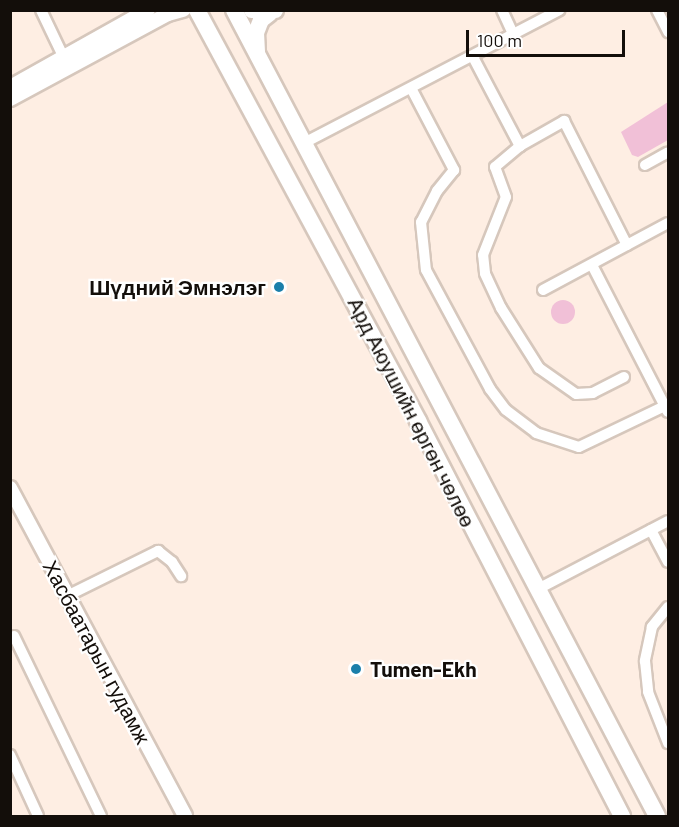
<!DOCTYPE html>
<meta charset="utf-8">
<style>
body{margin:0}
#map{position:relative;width:679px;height:827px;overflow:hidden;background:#feeee3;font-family:Barlow,sans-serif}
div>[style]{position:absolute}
.green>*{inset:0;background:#f1c0d7}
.round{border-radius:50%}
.roads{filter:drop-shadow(2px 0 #d6c7bc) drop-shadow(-2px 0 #d6c7bc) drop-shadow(0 2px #d6c7bc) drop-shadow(0 -2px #d6c7bc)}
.minor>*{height:10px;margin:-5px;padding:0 5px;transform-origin:5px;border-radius:5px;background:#fff}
.tertiary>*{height:14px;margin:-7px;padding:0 7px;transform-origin:7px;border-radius:7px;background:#fff}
.secondary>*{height:15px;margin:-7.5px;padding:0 7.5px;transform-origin:7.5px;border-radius:7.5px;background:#fff}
.primary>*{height:16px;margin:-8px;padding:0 8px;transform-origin:8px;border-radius:8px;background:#fff}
.dots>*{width:16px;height:16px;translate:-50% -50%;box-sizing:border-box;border:3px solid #fff;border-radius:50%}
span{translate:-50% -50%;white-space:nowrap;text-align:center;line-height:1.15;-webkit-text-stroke:4.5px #fff;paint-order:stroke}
.poi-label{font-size:21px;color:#130e0a;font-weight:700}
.right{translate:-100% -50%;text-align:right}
.left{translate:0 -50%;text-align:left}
.street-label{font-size:21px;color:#130e0a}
.frame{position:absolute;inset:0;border:12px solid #130e0a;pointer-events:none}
.scale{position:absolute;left:466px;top:30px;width:159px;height:27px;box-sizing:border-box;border:3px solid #130e0a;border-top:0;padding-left:8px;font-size:18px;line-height:21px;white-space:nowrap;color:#130e0a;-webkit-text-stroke:4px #fff;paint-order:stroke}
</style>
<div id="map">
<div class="green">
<div style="clip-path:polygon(668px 102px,668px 140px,638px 157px,632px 155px,621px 132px)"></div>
<div class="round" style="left:551px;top:300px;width:24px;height:24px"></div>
</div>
<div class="roads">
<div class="minor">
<div style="left:41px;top:10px;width:53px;rotate:64.4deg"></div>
<div style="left:502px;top:10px;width:29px;rotate:65deg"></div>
<div style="left:657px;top:10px;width:25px;rotate:63deg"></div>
<div style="left:473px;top:57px;width:101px;rotate:62.2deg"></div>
<div style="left:411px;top:88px;width:93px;rotate:62.3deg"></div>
<div style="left:454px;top:170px;width:27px;rotate:129deg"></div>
<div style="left:437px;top:191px;width:35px;rotate:117deg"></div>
<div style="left:421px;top:222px;width:48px;rotate:84.1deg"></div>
<div style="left:426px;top:270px;width:135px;rotate:61.7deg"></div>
<div style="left:490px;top:389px;width:26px;rotate:53deg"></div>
<div style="left:506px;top:410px;width:38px;rotate:37deg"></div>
<div style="left:536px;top:433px;width:45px;rotate:18deg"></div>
<div style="left:579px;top:447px;width:95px;rotate:-25.5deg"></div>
<div style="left:304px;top:143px;width:288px;rotate:-27.5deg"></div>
<div style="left:645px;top:165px;width:26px;rotate:-29deg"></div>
<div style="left:592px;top:265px;width:165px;rotate:62.7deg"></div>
<div style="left:543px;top:290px;width:142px;rotate:-28.2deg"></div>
<div style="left:624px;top:377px;width:35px;rotate:153deg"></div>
<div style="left:593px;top:393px;width:17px;rotate:177deg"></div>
<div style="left:576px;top:394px;width:45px;rotate:-144.9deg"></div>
<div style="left:539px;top:368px;width:71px;rotate:-122.3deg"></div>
<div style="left:501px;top:308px;width:38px;rotate:-115deg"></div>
<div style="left:485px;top:273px;width:18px;rotate:-96deg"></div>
<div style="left:483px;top:255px;width:62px;rotate:-68.4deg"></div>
<div style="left:506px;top:197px;width:32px;rotate:-110deg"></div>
<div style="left:495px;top:167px;width:33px;rotate:-40deg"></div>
<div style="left:520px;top:146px;width:51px;rotate:-29.6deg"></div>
<div style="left:564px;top:121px;width:139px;rotate:63.1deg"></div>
<div style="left:651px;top:530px;width:36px;rotate:62deg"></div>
<div style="left:536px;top:590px;width:149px;rotate:-27.6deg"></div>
<div style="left:67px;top:596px;width:102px;rotate:-26.3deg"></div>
<div style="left:158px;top:551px;width:18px;rotate:38deg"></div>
<div style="left:172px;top:562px;width:17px;rotate:57deg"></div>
<div style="left:668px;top:607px;width:26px;rotate:129deg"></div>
<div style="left:652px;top:627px;width:35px;rotate:102deg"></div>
<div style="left:645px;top:661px;width:31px;rotate:84deg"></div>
<div style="left:648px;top:692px;width:55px;rotate:68.6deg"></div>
<div style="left:14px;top:636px;width:200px;rotate:64.2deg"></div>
<div style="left:10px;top:755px;width:67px;rotate:65.3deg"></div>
</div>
<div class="tertiary">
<div style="left:10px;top:87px;width:158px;rotate:-29.2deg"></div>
<div style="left:10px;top:99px;width:179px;rotate:-28.3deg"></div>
<div style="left:168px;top:14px;width:16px;rotate:-15deg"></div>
<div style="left:10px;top:488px;width:372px;rotate:61.9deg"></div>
</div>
<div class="secondary">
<div style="left:251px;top:10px;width:24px"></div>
</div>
<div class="primary">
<div style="left:197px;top:10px;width:467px;rotate:61.7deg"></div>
<div style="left:418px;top:421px;width:445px;rotate:62.7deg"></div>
<div style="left:234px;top:10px;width:910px;rotate:62.31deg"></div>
<div style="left:257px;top:52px;width:19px;rotate:-93deg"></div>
<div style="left:256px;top:33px;width:14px;rotate:-69deg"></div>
<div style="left:261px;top:20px;width:11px;rotate:-38deg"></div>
</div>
</div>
<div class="dots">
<div style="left:279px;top:287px;background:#1b7faa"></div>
<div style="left:356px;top:669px;background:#1b7faa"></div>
</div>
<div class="poi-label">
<span class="right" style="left:266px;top:287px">Шүдний Эмнэлэг</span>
<span class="left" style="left:370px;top:669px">Tumen-Ekh</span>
</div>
<div class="street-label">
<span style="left:412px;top:412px;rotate:63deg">Ард Аюушийн өргөн чөлөө</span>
<span style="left:97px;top:652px;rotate:62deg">Хасбаатарын гудамж</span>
</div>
<div class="frame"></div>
<div class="scale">100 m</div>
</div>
